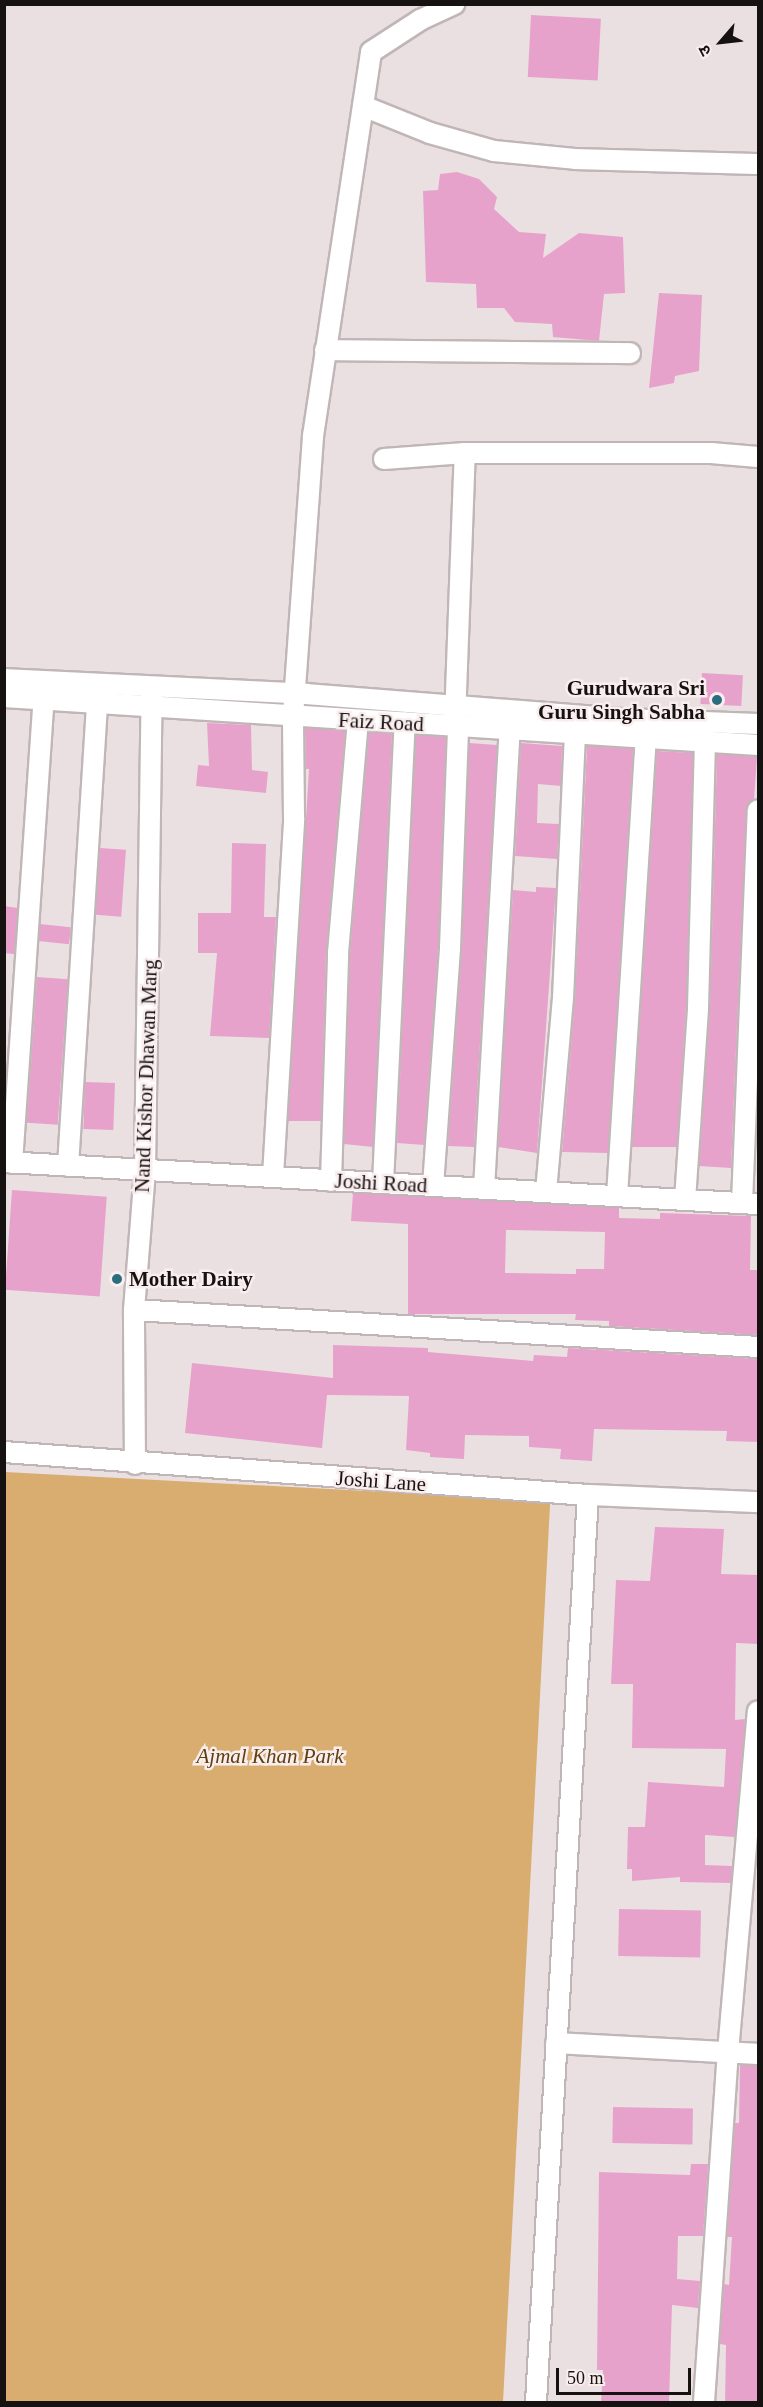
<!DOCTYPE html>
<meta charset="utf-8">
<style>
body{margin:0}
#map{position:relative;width:763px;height:2407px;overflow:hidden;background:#ebe0e1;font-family:"Times New Roman","Noto Sans Devanagari",serif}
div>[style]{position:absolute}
.green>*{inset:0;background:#d9ad6f;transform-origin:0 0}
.building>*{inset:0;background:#e7a2cb;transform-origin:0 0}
.roads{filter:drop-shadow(2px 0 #c1b6b7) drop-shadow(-2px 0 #c1b6b7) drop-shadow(0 2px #c1b6b7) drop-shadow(0 -2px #c1b6b7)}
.minor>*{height:20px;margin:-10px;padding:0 10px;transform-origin:10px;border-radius:10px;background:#fff}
.dots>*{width:16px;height:16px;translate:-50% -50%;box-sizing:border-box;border:3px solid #f9edee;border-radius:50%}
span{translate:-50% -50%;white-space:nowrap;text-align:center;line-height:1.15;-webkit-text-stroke:5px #f9edee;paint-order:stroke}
.poi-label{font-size:21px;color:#161212;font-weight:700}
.right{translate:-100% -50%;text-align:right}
.left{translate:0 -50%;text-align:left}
.street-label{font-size:21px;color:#161212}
.park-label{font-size:21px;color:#5f400e;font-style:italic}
.frame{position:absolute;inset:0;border:6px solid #161212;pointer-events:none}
.north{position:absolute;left:691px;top:12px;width:60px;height:60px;-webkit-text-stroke:4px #f9edee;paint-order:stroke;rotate:242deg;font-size:16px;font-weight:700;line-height:24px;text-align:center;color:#161212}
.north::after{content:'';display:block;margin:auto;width:21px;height:27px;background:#161212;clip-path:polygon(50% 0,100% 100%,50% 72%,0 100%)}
.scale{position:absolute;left:556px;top:2368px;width:135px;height:27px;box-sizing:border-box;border:3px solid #161212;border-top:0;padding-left:8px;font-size:18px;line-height:21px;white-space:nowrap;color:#161212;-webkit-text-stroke:4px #f9edee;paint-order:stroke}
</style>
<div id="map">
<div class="green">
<div style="left:5px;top:1472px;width:546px;height:930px;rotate:3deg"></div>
</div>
<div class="building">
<div style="left:531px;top:15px;width:70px;height:62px;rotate:3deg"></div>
<div style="clip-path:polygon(457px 172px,479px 179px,497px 197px,494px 209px,519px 232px,546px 234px,543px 258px,579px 233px,623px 237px,625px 293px,604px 294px,599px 341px,553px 337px,552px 324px,515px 322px,504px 308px,477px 308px,476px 284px,426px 282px,423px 191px,438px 190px,440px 174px)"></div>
<div style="clip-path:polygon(659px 293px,702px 295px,699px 371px,675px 376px,674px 383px,649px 388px)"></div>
<div style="left:702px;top:673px;width:41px;height:31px;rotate:3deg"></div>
<div style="clip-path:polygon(207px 723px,251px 725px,252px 770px,268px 772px,266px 793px,196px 786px,198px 765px,209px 766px)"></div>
<div style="clip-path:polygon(305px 728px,345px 731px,326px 952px,321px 1121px,288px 1121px,309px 769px,306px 769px)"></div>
<div style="clip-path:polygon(369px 732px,392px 734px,373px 1147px,344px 1144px,350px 954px)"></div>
<div style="clip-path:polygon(416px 735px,446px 737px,438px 947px,424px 1145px,397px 1143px)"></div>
<div style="clip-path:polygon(469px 743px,497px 745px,474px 1147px,448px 1146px,462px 949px)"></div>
<div style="clip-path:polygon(521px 743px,562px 746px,561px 786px,538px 784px,537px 823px,559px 824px,557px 859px,515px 856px)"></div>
<div style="clip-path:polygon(587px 746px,633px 749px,608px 1153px,562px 1152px,575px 999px)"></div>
<div style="clip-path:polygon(657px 751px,693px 753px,686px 1007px,677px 1147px,632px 1147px)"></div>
<div style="clip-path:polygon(717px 754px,757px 757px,754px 799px,746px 810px,731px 1168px,699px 1166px,710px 1009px)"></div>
<div style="clip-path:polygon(232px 843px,266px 844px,264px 917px,276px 917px,269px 1038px,210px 1036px,217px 953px,198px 953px,198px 913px,231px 913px)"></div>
<div style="left:100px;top:848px;width:26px;height:67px;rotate:4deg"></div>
<div style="clip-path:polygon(536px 887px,556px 888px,537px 1153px,498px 1147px,513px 890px,536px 892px)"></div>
<div style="clip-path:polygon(4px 906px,18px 908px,14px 954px,4px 953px)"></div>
<div style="left:40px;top:924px;width:31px;height:17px;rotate:6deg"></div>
<div style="left:37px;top:977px;width:31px;height:146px;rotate:4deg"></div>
<div style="left:85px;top:1082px;width:30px;height:47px;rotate:2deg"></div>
<div style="left:12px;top:1190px;width:95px;height:100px;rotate:4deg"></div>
<div style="clip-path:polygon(evenodd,353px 1193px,619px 1208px,619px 1218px,660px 1219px,660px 1213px,751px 1216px,750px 1270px,759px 1270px,759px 1335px,609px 1326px,609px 1321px,575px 1320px,576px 1314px,408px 1314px,408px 1224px,351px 1221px,353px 1193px,506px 1230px,605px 1232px,604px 1269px,576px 1269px,576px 1274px,505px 1273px,506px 1230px)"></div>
<div style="clip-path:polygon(333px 1345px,428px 1348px,428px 1352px,533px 1361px,534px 1355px,567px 1357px,568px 1348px,759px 1359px,759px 1442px,726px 1441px,727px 1431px,594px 1429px,592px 1461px,560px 1459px,561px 1449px,529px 1447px,529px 1436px,465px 1435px,464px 1459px,430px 1457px,430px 1453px,406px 1450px,409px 1396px,327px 1395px,322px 1448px,185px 1433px,192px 1363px,333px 1378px)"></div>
<div style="clip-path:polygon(655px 1527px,724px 1529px,721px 1574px,759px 1575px,759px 1644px,736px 1643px,735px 1720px,745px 1719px,735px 1837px,705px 1835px,705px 1865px,732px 1866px,731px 1883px,680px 1882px,680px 1877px,632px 1881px,632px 1869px,627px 1869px,628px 1827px,645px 1827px,648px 1782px,724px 1787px,726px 1749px,632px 1748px,633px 1684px,611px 1684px,616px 1580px,650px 1581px)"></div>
<div style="left:619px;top:1909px;width:82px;height:47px;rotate:1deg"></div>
<div style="clip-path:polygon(740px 2065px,759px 2066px,759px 2403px,725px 2403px,726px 2345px,720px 2344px,724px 2284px,729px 2285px,732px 2237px,727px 2237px,735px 2123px,739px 2123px)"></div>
<div style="left:613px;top:2107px;width:80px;height:36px;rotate:1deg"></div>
<div style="clip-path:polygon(691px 2164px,708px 2164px,703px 2236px,678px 2236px,677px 2279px,700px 2281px,698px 2308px,672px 2305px,669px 2403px,601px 2403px,603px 2370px,597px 2370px,599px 2172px,690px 2175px)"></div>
</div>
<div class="roads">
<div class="minor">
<div style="left:363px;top:106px;width:72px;rotate:21.9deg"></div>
<div style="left:430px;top:133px;width:66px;rotate:15.7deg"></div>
<div style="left:494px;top:151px;width:81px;rotate:5.6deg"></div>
<div style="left:575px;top:159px;width:183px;rotate:1.6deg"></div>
<div style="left:325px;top:350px;width:305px;rotate:0.6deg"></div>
<div style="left:384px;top:459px;width:81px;rotate:-4.2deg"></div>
<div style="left:465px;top:453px;width:246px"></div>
<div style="left:711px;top:453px;width:47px;rotate:4.9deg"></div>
<div style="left:4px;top:679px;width:302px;rotate:2.8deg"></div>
<div style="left:306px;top:694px;width:317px;rotate:4.5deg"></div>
<div style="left:622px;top:719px;width:136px;rotate:2.1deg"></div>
<div style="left:4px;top:697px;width:756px;rotate:3.64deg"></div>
<div style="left:455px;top:720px;width:267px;rotate:-87.9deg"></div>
<div style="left:4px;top:1162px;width:755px;rotate:3.19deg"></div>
<div style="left:12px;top:1163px;width:465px;rotate:-86.1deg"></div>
<div style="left:68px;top:1166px;width:464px;rotate:-86.4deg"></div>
<div style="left:273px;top:1176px;width:359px;rotate:-86.6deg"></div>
<div style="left:294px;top:818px;width:102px;rotate:-90.6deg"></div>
<div style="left:293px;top:716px;width:281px;rotate:-85.9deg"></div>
<div style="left:313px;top:436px;width:388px;rotate:-81.4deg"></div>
<div style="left:371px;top:52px;width:59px;rotate:-33.1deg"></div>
<div style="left:420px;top:20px;width:38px;rotate:-25deg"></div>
<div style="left:331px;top:1181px;width:228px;rotate:-88.2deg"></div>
<div style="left:338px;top:953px;width:233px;rotate:-85.1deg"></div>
<div style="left:383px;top:1183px;width:461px;rotate:-87.3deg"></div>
<div style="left:433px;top:1186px;width:239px;rotate:-85.9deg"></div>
<div style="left:450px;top:948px;width:222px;rotate:-87.9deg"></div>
<div style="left:484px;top:1189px;width:460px;rotate:-86.8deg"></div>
<div style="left:546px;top:1192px;width:195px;rotate:-85deg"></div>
<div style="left:563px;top:998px;width:264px;rotate:-87.4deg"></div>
<div style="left:617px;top:1196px;width:458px;rotate:-86.4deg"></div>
<div style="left:685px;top:1200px;width:192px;rotate:-86.1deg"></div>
<div style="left:698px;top:1008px;width:266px;rotate:-88.5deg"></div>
<div style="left:742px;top:1203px;width:393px;rotate:-87.7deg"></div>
<div style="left:134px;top:1310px;width:625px;rotate:3.39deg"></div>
<div style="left:4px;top:1452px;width:586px;rotate:4.21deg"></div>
<div style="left:588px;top:1495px;width:170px;rotate:2.4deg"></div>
<div style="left:135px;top:1464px;width:154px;rotate:-90.4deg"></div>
<div style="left:134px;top:1310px;width:140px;rotate:-85.5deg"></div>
<div style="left:145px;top:1170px;width:483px;rotate:-89.2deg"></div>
<div style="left:556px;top:2043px;width:202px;rotate:3.1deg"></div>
<div style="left:536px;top:2402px;width:908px;rotate:-86.72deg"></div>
<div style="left:704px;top:2402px;width:351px;rotate:-86.1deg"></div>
<div style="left:728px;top:2052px;width:342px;rotate:-85deg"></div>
</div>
</div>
<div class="dots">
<div style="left:717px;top:700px;background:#2b6c7f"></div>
<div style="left:117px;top:1279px;background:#2b6c7f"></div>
</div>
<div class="poi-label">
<span class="right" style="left:705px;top:700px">Gurudwara Sri<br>Guru Singh Sabha</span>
<span class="left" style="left:129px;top:1279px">Mother Dairy</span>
</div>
<div class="street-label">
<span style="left:381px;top:722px;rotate:3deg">Faiz Road</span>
<span style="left:146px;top:1076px;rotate:-88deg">Nand Kishor Dhawan Marg</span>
<span style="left:381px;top:1183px;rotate:3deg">Joshi Road</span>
<span style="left:381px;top:1481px;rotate:4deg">Joshi Lane</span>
</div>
<div class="park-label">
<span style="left:270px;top:1756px">Ajmal Khan Park</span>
</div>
<div class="frame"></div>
<div class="north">उ</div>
<div class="scale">50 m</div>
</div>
